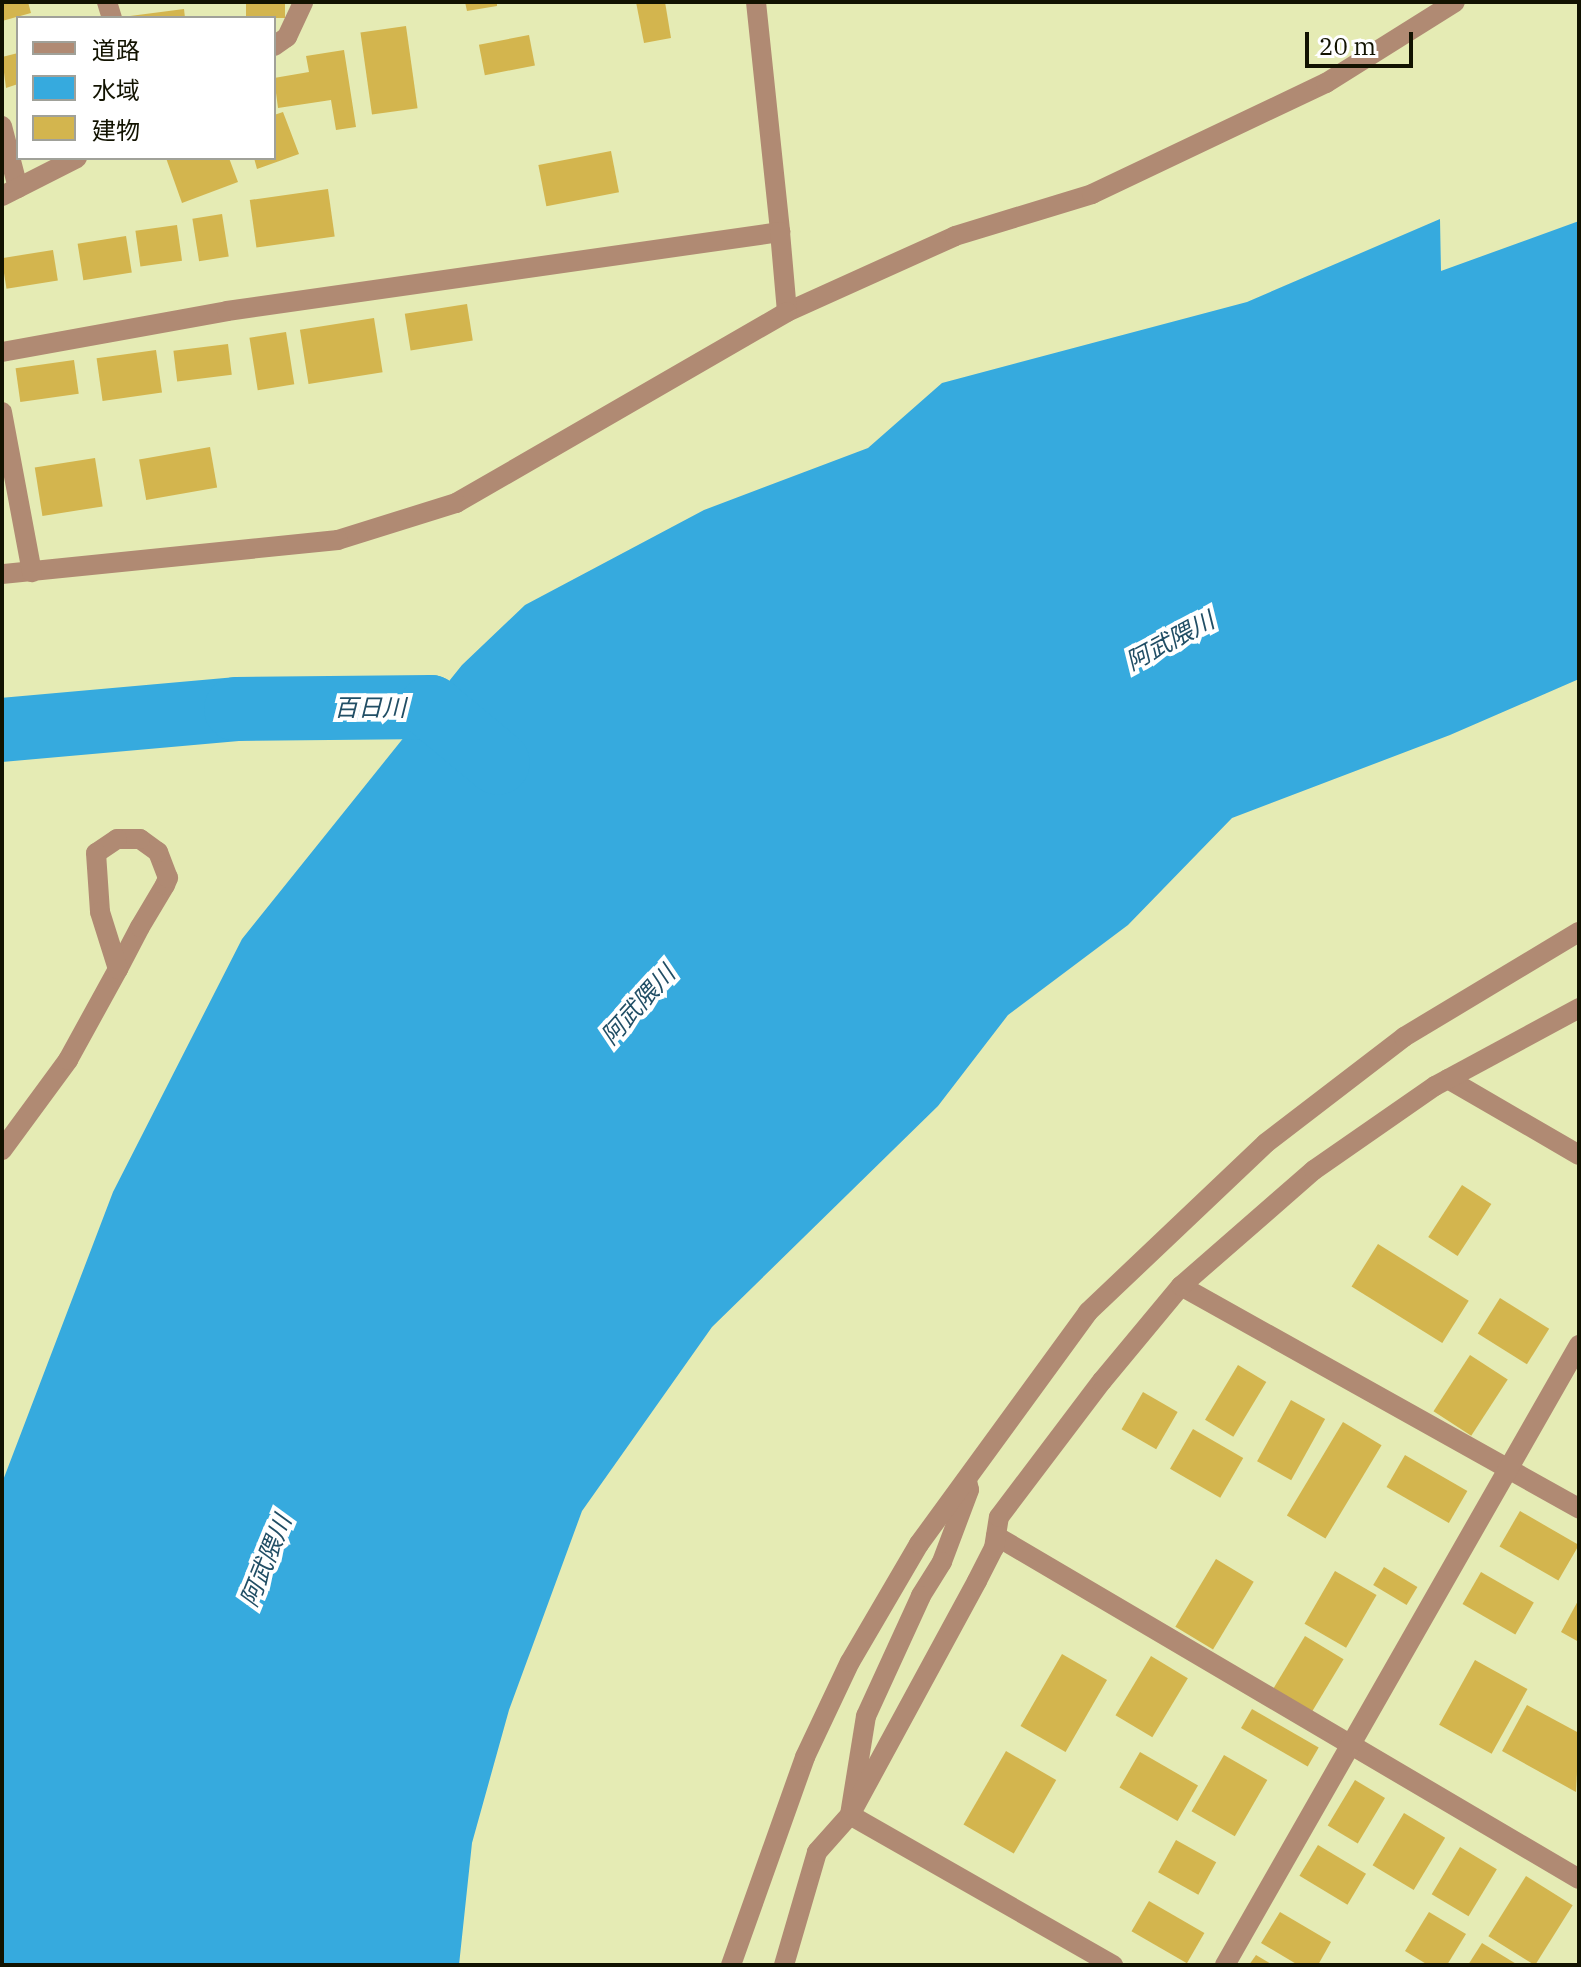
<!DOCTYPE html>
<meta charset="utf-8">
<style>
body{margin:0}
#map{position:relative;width:1581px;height:1967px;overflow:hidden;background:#e5ebb4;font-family:"IBM Plex Serif","Noto Sans JP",serif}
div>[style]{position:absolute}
.water>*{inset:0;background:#36aade}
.river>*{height:64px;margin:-32px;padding:0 32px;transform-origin:32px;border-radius:32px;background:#36aade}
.building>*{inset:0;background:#d3b54e;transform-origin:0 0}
.street>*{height:20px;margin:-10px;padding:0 10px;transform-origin:10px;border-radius:10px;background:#b08a73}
span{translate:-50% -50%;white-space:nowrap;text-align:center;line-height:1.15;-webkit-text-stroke:8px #fff;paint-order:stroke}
.water-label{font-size:24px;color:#214e65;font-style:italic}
.frame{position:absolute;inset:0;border:4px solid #121301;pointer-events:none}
.legend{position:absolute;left:16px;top:16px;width:260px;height:144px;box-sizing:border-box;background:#fff;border:2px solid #a0a199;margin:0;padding:10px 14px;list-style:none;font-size:24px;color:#121301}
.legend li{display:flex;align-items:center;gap:16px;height:40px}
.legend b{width:40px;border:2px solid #a0a199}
.scale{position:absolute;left:1305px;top:32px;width:108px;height:36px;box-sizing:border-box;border:4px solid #121301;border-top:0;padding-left:10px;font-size:24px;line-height:28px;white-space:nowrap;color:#121301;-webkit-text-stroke:6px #fff;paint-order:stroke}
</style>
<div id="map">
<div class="water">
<div style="clip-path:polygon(1440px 219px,1441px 271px,1579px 221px,1579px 679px,1450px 735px,1232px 818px,1128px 925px,1008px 1015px,938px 1106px,712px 1327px,582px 1511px,509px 1710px,472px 1843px,459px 1965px,2px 1965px,2px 1483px,113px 1192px,242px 939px,462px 665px,525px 605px,704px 510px,868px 448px,942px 383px,1247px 302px)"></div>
</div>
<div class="river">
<div style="left:2px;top:730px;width:235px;rotate:-5.1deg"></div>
<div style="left:236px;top:709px;width:195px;rotate:-0.6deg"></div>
<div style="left:431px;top:707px;width:87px;rotate:39.9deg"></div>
</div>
<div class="building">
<div style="clip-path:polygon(2px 2px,28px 2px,31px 13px,2px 21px)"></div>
<div style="left:246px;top:2px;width:39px;height:16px"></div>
<div style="clip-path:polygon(465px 2px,497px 2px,497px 6px,467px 11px)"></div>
<div style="clip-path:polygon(636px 2px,665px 2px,671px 38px,644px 43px)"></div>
<div style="clip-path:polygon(184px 9px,185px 18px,130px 18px,130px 16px)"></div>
<div style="left:406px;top:26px;width:83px;height:46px;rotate:82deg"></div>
<div style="left:529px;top:35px;width:31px;height:51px;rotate:79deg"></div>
<div style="clip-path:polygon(344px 50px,356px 127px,336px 130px,331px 100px,278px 108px,274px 78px,309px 72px,306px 56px)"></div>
<div style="clip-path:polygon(18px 53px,18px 84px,6px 88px,2px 57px)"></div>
<div style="clip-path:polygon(283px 112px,299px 154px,257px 169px,254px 158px,274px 158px,274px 115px)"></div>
<div style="left:611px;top:151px;width:42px;height:74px;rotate:79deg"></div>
<div style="clip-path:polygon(166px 158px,229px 158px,238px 182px,182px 203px)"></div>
<div style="left:328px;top:189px;width:48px;height:79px;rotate:82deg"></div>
<div style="left:222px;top:214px;width:43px;height:30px;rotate:81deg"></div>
<div style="left:177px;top:225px;width:36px;height:42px;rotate:82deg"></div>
<div style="left:126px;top:236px;width:37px;height:49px;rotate:81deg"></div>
<div style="left:53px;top:250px;width:31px;height:52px;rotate:81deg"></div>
<div style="left:467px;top:304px;width:37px;height:63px;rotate:81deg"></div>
<div style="left:374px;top:318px;width:55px;height:75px;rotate:81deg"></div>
<div style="left:286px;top:332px;width:53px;height:37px;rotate:81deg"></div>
<div style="left:228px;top:344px;width:31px;height:55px;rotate:83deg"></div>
<div style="left:156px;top:350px;width:43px;height:60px;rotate:82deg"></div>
<div style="left:74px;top:360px;width:34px;height:59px;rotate:82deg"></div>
<div style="left:210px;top:447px;width:41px;height:72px;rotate:80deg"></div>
<div style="left:95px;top:458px;width:49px;height:61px;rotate:81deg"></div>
<div style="left:1462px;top:1185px;width:35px;height:62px;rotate:33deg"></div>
<div style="left:1378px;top:1244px;width:107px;height:50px;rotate:32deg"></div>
<div style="left:1500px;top:1298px;width:58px;height:42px;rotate:32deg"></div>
<div style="left:1470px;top:1355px;width:45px;height:67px;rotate:33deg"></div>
<div style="left:1238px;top:1365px;width:33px;height:64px;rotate:31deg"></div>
<div style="left:1143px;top:1392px;width:40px;height:43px;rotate:30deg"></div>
<div style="left:1291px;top:1400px;width:39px;height:70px;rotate:29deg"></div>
<div style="left:1343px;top:1422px;width:45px;height:109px;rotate:31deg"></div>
<div style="left:1193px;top:1429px;width:58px;height:46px;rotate:30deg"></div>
<div style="left:1405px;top:1455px;width:72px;height:37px;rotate:30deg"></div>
<div style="left:1520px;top:1511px;width:68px;height:41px;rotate:30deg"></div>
<div style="left:1216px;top:1559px;width:44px;height:79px;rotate:31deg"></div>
<div style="left:1384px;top:1567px;width:39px;height:21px;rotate:31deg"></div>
<div style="left:1335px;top:1571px;width:48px;height:61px;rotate:30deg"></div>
<div style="left:1481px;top:1572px;width:61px;height:37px;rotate:30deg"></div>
<div style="clip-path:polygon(1579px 1599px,1579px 1642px,1561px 1632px)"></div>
<div style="left:1305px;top:1636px;width:45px;height:66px;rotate:31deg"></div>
<div style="left:1062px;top:1654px;width:52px;height:83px;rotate:30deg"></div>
<div style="left:1151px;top:1656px;width:43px;height:69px;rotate:31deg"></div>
<div style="left:1475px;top:1660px;width:60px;height:74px;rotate:29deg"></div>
<div style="clip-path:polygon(1527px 1705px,1579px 1733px,1576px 1792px,1502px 1751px)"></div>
<div style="left:1252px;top:1709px;width:77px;height:22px;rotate:30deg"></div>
<div style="left:1006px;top:1751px;width:58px;height:85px;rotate:30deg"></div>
<div style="left:1140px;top:1752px;width:67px;height:41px;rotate:30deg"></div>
<div style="left:1224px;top:1755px;width:50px;height:65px;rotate:30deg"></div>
<div style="left:1355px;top:1780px;width:35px;height:53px;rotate:31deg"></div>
<div style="left:1404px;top:1813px;width:48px;height:61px;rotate:31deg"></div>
<div style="left:1176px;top:1840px;width:46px;height:37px;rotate:29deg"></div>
<div style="left:1318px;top:1845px;width:56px;height:36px;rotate:31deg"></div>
<div style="left:1460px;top:1847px;width:43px;height:55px;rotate:31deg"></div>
<div style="left:1526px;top:1876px;width:55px;height:71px;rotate:32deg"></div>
<div style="left:1149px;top:1901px;width:64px;height:35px;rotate:30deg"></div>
<div style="clip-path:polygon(1280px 1912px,1331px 1942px,1318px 1965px,1298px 1965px,1261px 1943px)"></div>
<div style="clip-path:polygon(1429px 1912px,1466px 1934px,1447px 1965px,1428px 1965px,1405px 1951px)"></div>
<div style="clip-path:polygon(1482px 1943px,1518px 1965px,1468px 1965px)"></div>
<div style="clip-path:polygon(1256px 1955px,1273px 1965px,1249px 1965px)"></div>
</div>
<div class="street">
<div style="left:107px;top:2px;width:17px;rotate:73deg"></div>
<div style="left:756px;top:2px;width:231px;rotate:84deg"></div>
<div style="left:274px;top:46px;width:16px;rotate:-35deg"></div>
<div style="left:287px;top:37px;width:38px;rotate:-65deg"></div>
<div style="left:2px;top:126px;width:64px;rotate:75.5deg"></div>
<div style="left:2px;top:196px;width:84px;rotate:-26.9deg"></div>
<div style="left:787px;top:312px;width:184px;rotate:-24.3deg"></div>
<div style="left:955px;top:236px;width:143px;rotate:-17deg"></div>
<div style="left:1092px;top:194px;width:259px;rotate:-25.4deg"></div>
<div style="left:1326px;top:83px;width:152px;rotate:-32.1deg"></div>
<div style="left:2px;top:352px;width:229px;rotate:-10.3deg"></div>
<div style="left:227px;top:311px;width:559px;rotate:-8.13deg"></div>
<div style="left:780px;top:232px;width:80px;rotate:85deg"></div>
<div style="left:787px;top:312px;width:382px;rotate:150deg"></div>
<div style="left:456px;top:503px;width:124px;rotate:162.6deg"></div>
<div style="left:338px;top:540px;width:338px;rotate:174.2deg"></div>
<div style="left:2px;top:412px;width:163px;rotate:79.4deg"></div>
<div style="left:1448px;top:1079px;width:151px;rotate:30.1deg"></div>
<div style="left:2px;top:1150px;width:112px;rotate:-53.7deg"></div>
<div style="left:68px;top:1060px;width:104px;rotate:-61.2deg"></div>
<div style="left:118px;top:969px;width:47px;rotate:-62.4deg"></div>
<div style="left:140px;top:927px;width:49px;rotate:-59.2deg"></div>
<div style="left:165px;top:885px;width:8px;rotate:-67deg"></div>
<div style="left:168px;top:878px;width:28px;rotate:-111deg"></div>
<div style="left:158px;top:852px;width:22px;rotate:-144deg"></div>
<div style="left:140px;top:839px;width:23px;rotate:180deg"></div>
<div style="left:117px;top:839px;width:25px;rotate:146deg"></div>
<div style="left:96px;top:853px;width:59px;rotate:86.1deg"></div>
<div style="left:100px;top:912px;width:60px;rotate:72.5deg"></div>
<div style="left:1181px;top:1286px;width:456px;rotate:29.2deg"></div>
<div style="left:967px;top:1481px;width:9px;rotate:77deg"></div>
<div style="left:969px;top:1490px;width:77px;rotate:110.6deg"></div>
<div style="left:942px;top:1562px;width:40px;rotate:122deg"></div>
<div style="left:921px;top:1596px;width:132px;rotate:114.6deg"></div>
<div style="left:866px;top:1716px;width:100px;rotate:99.2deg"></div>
<div style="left:850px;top:1815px;width:303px;rotate:29.7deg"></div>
<div style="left:996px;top:1536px;width:676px;rotate:30.47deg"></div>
<div style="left:731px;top:1965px;width:221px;rotate:-70.4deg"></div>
<div style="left:805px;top:1757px;width:105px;rotate:-64.7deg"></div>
<div style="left:850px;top:1662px;width:137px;rotate:-59.7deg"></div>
<div style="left:919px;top:1544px;width:287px;rotate:-53.9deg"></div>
<div style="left:1088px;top:1312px;width:245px;rotate:-43.5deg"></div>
<div style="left:1266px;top:1143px;width:174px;rotate:-37.5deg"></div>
<div style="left:1404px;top:1037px;width:204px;rotate:-31deg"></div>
<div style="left:784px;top:1965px;width:118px;rotate:-73.7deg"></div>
<div style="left:817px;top:1852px;width:50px;rotate:-48.3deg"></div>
<div style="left:850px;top:1815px;width:266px;rotate:-61.5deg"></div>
<div style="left:977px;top:1581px;width:37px;rotate:-63deg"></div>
<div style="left:994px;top:1548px;width:31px;rotate:-81deg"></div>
<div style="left:999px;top:1517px;width:171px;rotate:-52.9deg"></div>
<div style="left:1102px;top:1381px;width:124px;rotate:-50.3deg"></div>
<div style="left:1181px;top:1286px;width:176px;rotate:-41.1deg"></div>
<div style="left:1314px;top:1170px;width:147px;rotate:-34.8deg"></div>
<div style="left:1435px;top:1086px;width:164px;rotate:-28.4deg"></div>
<div style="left:1225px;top:1965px;width:714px;rotate:-60.28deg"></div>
</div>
<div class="water-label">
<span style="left:1170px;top:641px;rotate:-28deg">阿武隈川</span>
<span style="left:370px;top:708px">百日川</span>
<span style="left:638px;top:1005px;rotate:-48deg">阿武隈川</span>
<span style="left:266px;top:1561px;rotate:-68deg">阿武隈川</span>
</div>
<div class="frame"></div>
<ul class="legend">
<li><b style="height:10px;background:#b08a73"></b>道路</li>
<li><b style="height:22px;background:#36aade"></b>水域</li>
<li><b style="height:22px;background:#d3b54e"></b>建物</li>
</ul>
<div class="scale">20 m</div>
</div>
